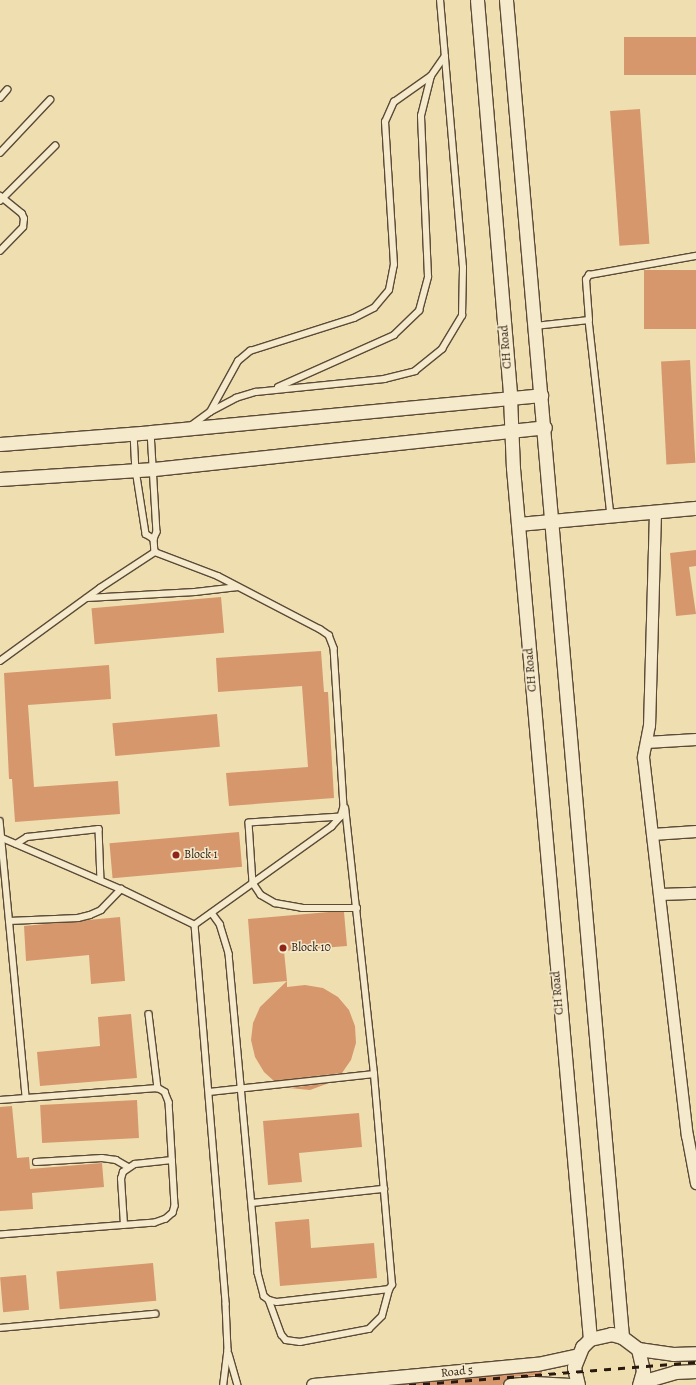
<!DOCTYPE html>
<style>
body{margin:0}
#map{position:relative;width:696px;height:1385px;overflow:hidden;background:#efdfb0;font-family:Alegreya,serif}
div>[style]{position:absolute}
.building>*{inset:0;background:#d6976d;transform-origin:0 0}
.roads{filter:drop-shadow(1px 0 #5b4a37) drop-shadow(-1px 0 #5b4a37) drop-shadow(0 1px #5b4a37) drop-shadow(0 -1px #5b4a37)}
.service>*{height:5.5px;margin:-2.75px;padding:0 2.75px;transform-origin:2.75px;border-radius:2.75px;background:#f5eacc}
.minor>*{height:11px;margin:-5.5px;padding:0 5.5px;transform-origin:5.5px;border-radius:5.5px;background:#f5eacc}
.tertiary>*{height:13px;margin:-6.5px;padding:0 6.5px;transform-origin:6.5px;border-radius:6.5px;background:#f5eacc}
.rail>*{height:3px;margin-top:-1.5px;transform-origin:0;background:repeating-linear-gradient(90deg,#2a190f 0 7px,transparent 0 14px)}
.dots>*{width:11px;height:11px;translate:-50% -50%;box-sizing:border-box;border:2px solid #f5eacc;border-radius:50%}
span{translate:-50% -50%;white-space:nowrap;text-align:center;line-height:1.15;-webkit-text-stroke:3px #f5eacc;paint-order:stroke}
.street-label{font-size:12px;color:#2a190f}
.poi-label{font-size:12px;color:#2a190f}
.left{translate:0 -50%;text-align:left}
</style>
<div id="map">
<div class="building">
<div style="left:696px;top:37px;width:38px;height:72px;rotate:90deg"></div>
<div style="left:640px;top:109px;width:135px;height:30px;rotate:86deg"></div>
<div style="left:696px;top:270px;width:59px;height:52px;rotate:90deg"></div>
<div style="left:690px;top:360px;width:103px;height:29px;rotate:87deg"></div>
<div style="clip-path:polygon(696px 550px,696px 566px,689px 567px,696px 614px,676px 616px,670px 553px)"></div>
<div style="left:221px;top:597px;width:36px;height:130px;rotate:85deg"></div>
<div style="clip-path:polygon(321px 651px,324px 692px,328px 692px,334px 798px,229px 806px,226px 773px,308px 767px,302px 686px,218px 692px,216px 658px)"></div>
<div style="clip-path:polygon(109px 665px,111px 699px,28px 705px,34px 787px,118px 781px,120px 814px,15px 822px,12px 779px,9px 779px,4px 673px)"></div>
<div style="left:217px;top:714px;width:33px;height:105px;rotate:85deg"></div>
<div style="left:239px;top:832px;width:35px;height:130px;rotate:85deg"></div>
<div style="clip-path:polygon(329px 912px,344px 912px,347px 946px,284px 951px,287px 981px,253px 984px,248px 919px)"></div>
<div style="clip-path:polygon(120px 917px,125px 981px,91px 984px,89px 955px,26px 961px,24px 926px)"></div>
<div style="clip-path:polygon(287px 981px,287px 987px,305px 985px,323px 988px,338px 997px,349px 1010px,355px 1026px,356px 1043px,351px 1060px,342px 1073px,274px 1081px,264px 1072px,255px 1057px,251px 1040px,253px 1023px,260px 1007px)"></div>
<div style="clip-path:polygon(131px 1014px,137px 1078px,40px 1086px,37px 1052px,100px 1046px,98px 1017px)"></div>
<div style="clip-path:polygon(329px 1083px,310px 1090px,289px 1088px)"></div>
<div style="left:137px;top:1100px;width:38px;height:97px;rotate:87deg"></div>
<div style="clip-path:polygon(12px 1106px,17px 1158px,29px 1157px,30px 1169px,102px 1163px,104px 1187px,32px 1193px,33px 1209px,0 1211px,0 1107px)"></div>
<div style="clip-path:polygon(359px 1113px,362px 1147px,299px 1153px,302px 1182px,268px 1185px,263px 1121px)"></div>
<div style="clip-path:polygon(309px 1219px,311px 1248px,374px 1243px,377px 1278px,280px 1286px,275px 1222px)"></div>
<div style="left:153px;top:1263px;width:38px;height:97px;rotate:85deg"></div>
<div style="left:26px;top:1275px;width:35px;height:26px;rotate:85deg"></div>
<div style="clip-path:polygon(542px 1371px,542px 1375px,509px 1377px,502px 1385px,399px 1385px)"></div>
</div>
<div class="roads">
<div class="service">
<div style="left:0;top:98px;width:11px;rotate:-49deg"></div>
<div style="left:0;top:153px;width:73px;rotate:-46.7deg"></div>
<div style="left:0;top:201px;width:78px;rotate:-45deg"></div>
<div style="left:0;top:251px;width:33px;rotate:-46deg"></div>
<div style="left:23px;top:227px;width:8px;rotate:-83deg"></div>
<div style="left:24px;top:219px;width:5px;rotate:-112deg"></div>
<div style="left:22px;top:214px;width:28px;rotate:-141deg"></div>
<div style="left:589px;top:320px;width:197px;rotate:83.6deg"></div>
<div style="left:535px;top:326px;width:54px;rotate:-6.3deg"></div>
<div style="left:589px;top:320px;width:40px;rotate:-94.3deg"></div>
<div style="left:586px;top:280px;width:6px;rotate:-59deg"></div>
<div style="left:589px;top:275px;width:109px;rotate:-10.1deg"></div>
<div style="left:278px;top:387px;width:127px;rotate:-24.1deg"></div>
<div style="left:394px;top:335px;width:35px;rotate:-44deg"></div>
<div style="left:419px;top:311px;width:35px;rotate:-75deg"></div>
<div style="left:428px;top:277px;width:161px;rotate:-92.5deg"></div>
<div style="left:421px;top:116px;width:41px;rotate:-76deg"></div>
<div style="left:431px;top:76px;width:24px;rotate:-55deg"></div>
<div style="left:210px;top:412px;width:58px;rotate:-61.2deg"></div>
<div style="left:238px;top:361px;width:16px;rotate:-40deg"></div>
<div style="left:250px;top:351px;width:109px;rotate:-17.6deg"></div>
<div style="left:354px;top:318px;width:22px;rotate:-27deg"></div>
<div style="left:374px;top:308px;width:23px;rotate:-50deg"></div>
<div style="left:389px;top:290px;width:25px;rotate:-79deg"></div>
<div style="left:394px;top:265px;width:143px;rotate:-93.6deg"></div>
<div style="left:385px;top:122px;width:22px;rotate:-66deg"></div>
<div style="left:394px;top:102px;width:45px;rotate:-35.1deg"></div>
<div style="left:192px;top:425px;width:22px;rotate:-36deg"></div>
<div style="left:210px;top:412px;width:30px;rotate:-28deg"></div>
<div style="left:236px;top:398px;width:21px;rotate:-17deg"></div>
<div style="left:256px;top:392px;width:129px;rotate:-5.8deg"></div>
<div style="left:384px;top:379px;width:32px;rotate:-14deg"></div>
<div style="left:415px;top:371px;width:35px;rotate:-39deg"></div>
<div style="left:442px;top:349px;width:39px;rotate:-59deg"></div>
<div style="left:462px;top:316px;width:48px;rotate:-88.8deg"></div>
<div style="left:463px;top:268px;width:269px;rotate:-94.9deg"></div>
<div style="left:151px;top:432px;width:100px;rotate:86.6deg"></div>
<div style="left:157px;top:532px;width:8px;rotate:113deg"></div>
<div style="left:154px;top:539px;width:13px;rotate:86deg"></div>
<div style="left:155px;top:552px;width:67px;rotate:20.9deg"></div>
<div style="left:218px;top:576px;width:115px;rotate:27.5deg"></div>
<div style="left:320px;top:629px;width:11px;rotate:34deg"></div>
<div style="left:329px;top:635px;width:14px;rotate:69deg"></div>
<div style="left:334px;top:648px;width:159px;rotate:86.4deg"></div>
<div style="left:344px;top:807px;width:10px;rotate:107deg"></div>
<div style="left:341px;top:817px;width:13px;rotate:132deg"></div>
<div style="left:332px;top:827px;width:168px;rotate:144.4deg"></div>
<div style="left:195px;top:925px;width:380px;rotate:85.3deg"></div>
<div style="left:226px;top:1304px;width:46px;rotate:87.5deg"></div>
<div style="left:228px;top:1350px;width:35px;rotate:97deg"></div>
<div style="left:134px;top:434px;width:36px;rotate:87deg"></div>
<div style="left:136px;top:470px;width:65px;rotate:81.1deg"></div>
<div style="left:146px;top:534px;width:9px;rotate:32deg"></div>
<div style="left:87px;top:598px;width:108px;rotate:-3.2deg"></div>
<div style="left:195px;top:592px;width:43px;rotate:-6.6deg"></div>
<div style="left:0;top:661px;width:124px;rotate:-36.1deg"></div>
<div style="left:100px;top:588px;width:66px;rotate:-33.2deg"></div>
<div style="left:341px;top:817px;width:92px;rotate:176.3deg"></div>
<div style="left:249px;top:823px;width:60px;rotate:86.2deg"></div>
<div style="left:253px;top:883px;width:14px;rotate:56deg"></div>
<div style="left:261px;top:895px;width:16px;rotate:30deg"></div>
<div style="left:275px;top:903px;width:27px;rotate:10deg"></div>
<div style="left:302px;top:908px;width:55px"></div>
<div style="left:0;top:821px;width:278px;rotate:84.6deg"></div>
<div style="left:0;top:837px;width:132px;rotate:23.3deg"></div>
<div style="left:121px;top:889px;width:82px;rotate:25.9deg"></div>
<div style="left:16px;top:844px;width:13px;rotate:-32deg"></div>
<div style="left:27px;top:837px;width:72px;rotate:-6.3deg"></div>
<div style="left:99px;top:829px;width:51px;rotate:87.8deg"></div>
<div style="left:212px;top:913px;width:14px;rotate:54deg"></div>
<div style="left:220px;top:924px;width:31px;rotate:73deg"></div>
<div style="left:229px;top:954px;width:320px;rotate:84.8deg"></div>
<div style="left:258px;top:1273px;width:24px;rotate:75deg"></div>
<div style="left:264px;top:1296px;width:6px;rotate:39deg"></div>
<div style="left:269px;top:1300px;width:8px;rotate:14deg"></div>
<div style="left:277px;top:1302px;width:113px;rotate:-6.6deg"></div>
<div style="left:389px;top:1289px;width:5px;rotate:-53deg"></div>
<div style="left:392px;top:1285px;width:212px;rotate:-94.9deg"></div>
<div style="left:374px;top:1074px;width:267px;rotate:-96.2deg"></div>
<div style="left:9px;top:921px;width:69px;rotate:-2.5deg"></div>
<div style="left:78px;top:918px;width:12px;rotate:-14deg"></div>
<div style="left:90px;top:915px;width:12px;rotate:-24deg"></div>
<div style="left:101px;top:910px;width:29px;rotate:-46deg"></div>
<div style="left:149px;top:1014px;width:75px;rotate:83.1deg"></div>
<div style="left:209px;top:1092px;width:166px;rotate:-6.2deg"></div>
<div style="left:0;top:1100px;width:158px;rotate:-4.3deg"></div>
<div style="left:158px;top:1088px;width:8px;rotate:30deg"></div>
<div style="left:165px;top:1092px;width:11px;rotate:68deg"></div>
<div style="left:169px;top:1102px;width:104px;rotate:86.7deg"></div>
<div style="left:175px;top:1206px;width:7px;rotate:106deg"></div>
<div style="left:173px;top:1213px;width:9px;rotate:139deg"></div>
<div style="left:166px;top:1219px;width:12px;rotate:160deg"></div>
<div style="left:155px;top:1223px;width:155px;rotate:175.6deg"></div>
<div style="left:36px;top:1162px;width:66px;rotate:-3.5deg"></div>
<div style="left:102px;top:1158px;width:14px;rotate:8deg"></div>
<div style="left:116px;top:1160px;width:14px;rotate:30deg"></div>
<div style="left:252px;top:1203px;width:133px;rotate:-6.1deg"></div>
<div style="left:124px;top:1225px;width:46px;rotate:-93.7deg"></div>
<div style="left:121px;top:1179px;width:7px;rotate:-74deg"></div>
<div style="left:123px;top:1172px;width:14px;rotate:-34deg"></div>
<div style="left:135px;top:1164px;width:37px;rotate:-6deg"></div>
<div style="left:269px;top:1300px;width:37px;rotate:70deg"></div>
<div style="left:282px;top:1335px;width:6px;rotate:51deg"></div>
<div style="left:286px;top:1340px;width:14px;rotate:8deg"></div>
<div style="left:300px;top:1342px;width:70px;rotate:-10.7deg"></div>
<div style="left:369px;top:1329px;width:18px;rotate:-45deg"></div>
<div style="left:382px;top:1316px;width:28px;rotate:-75deg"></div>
<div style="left:0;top:1328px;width:156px;rotate:-5.2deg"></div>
<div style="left:229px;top:1354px;width:32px;rotate:74deg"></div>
</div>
<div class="minor">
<div style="left:655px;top:512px;width:213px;rotate:91.6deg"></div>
<div style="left:649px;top:725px;width:33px;rotate:101deg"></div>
<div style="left:643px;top:757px;width:381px;rotate:83.4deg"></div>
<div style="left:687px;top:1135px;width:49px;rotate:79.4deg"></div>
<div style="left:646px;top:742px;width:50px;rotate:-3.4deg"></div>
<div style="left:652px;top:834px;width:44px;rotate:-3.9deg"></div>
<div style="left:660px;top:894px;width:36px;rotate:-2deg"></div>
</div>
<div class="tertiary">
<div style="left:477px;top:0;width:398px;rotate:85.2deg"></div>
<div style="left:510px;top:397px;width:71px;rotate:87.6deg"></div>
<div style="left:513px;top:468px;width:874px;rotate:84.95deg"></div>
<div style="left:506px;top:0;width:1342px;rotate:85.04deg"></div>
<div style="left:0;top:444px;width:151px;rotate:-4.5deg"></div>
<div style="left:151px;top:432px;width:392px;rotate:-5.4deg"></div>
<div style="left:0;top:479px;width:154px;rotate:-3.7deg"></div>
<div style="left:154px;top:469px;width:393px;rotate:-6.1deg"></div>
<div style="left:519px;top:524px;width:178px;rotate:-5.2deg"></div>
<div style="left:638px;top:1349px;width:35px;rotate:8deg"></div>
<div style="left:673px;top:1354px;width:23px;rotate:-2deg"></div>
<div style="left:641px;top:1382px;width:35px;rotate:-16deg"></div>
<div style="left:675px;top:1372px;width:21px;rotate:-3deg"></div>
<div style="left:313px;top:1385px;width:225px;rotate:-5.4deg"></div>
<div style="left:537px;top:1364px;width:40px;rotate:-12deg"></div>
<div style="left:510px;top:1385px;width:24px;rotate:-5deg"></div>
<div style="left:534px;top:1383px;width:36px;rotate:3deg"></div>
<div style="left:578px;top:1385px;width:18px;rotate:-103deg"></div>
<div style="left:574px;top:1367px;width:22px;rotate:-68deg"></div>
<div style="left:582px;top:1347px;width:11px;rotate:-45deg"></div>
<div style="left:590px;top:1339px;width:22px;rotate:-13deg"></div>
<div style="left:611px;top:1334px;width:11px;rotate:15deg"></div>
<div style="left:622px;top:1337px;width:20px;rotate:37deg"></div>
<div style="left:638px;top:1349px;width:23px;rotate:77deg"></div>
<div style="left:643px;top:1371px;width:15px;rotate:106deg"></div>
</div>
</div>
<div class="rail">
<div style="left:409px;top:1385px;width:288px;rotate:-4.6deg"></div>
</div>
<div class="dots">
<div style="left:176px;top:855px;background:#8f2418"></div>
<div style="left:283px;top:948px;background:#8f2418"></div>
</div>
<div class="street-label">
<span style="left:506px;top:347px;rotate:-95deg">CH Road</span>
<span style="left:531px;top:670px;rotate:-95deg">CH Road</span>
<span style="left:558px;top:993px;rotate:-95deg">CH Road</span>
<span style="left:457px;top:1372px;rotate:-6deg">Road 5</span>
</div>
<div class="poi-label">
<span class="left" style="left:184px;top:855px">Block 1</span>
<span class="left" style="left:291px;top:948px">Block 10</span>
</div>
</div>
